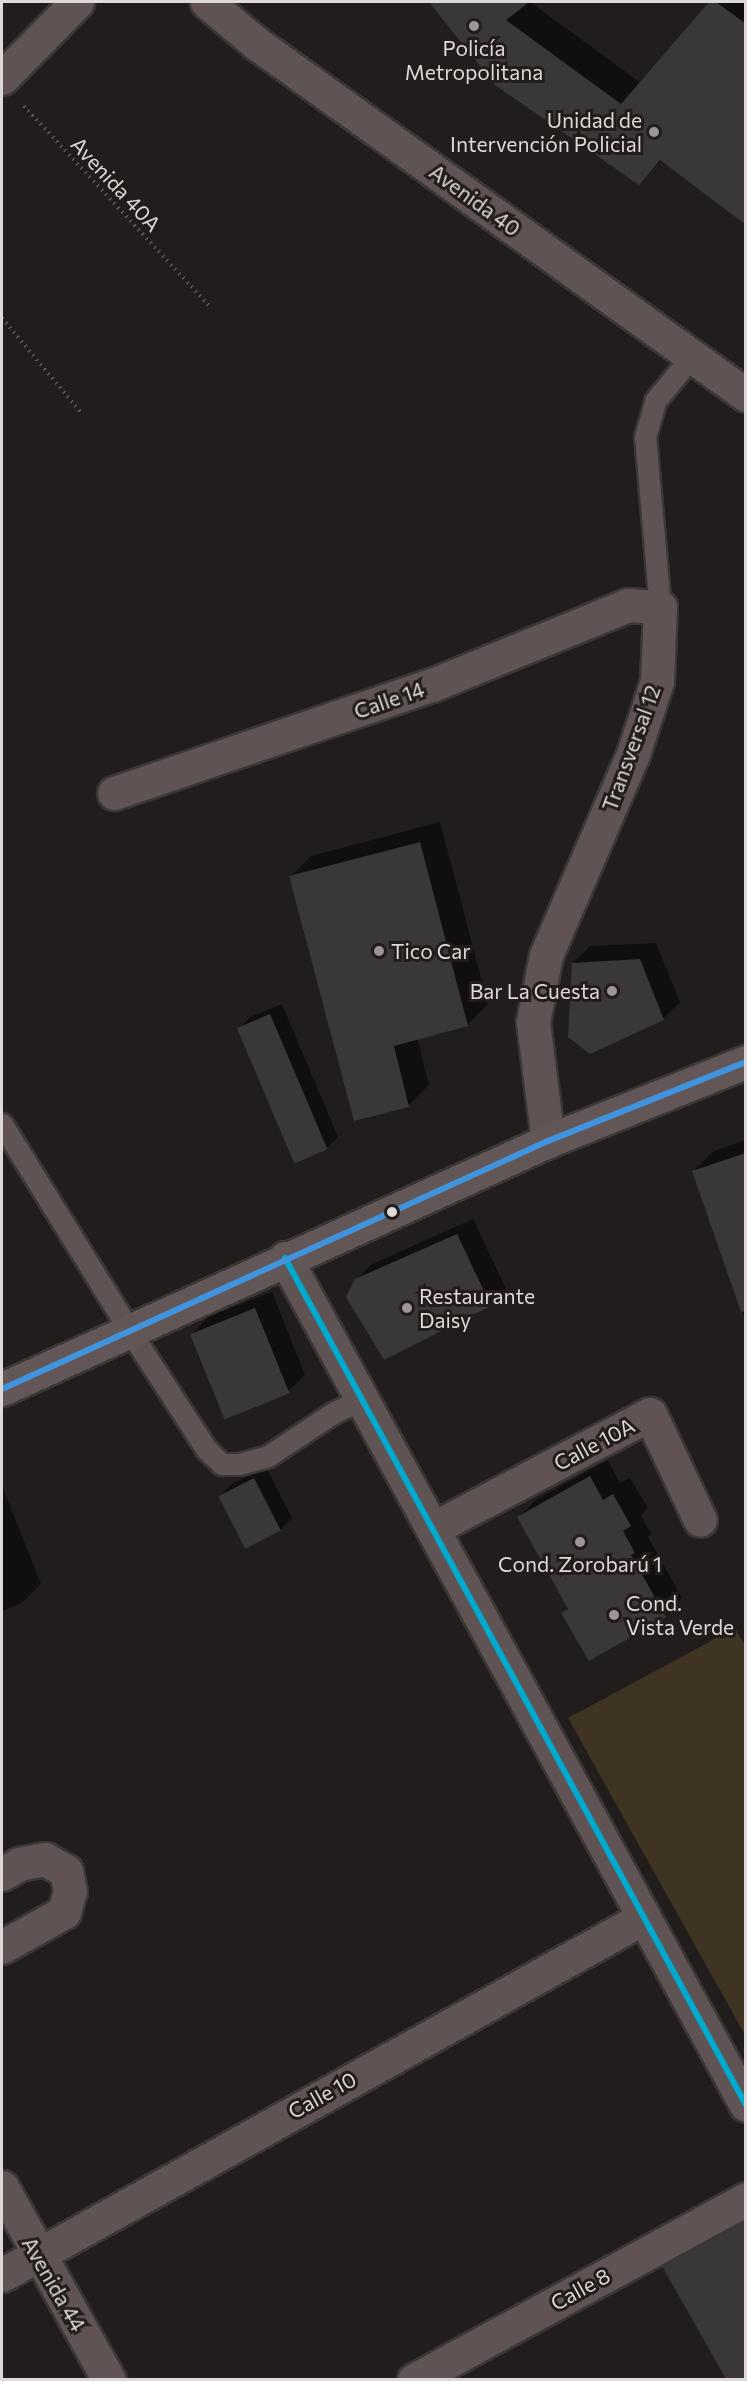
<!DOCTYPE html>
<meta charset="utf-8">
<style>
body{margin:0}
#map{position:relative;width:747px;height:2381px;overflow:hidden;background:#201d1c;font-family:Commissioner,sans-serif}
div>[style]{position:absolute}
.green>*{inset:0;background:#3f3321}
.shadow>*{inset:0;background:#0007}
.building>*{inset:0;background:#3a3836;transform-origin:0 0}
.path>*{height:4px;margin-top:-2px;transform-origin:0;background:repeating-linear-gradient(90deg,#5d5455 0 1.5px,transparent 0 6px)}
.roads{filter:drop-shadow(2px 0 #3a3737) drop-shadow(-2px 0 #3a3737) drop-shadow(0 2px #3a3737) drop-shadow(0 -2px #3a3737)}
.lane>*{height:21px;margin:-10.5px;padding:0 10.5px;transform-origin:10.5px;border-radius:10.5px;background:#605354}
.street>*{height:33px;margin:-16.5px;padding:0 16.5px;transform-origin:16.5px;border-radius:16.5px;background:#605354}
.secondary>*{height:33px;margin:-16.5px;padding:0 16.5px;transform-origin:16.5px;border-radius:16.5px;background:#625657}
.bus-1>*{height:6px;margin:-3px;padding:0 3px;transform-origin:3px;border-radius:3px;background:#00a9ce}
.bus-2>*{height:6px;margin:-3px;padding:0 3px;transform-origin:3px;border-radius:3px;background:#4094de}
.dots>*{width:16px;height:16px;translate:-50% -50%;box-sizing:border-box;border:3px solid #221c1a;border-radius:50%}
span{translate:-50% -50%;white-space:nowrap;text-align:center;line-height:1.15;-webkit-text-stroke:6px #221c1a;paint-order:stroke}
.poi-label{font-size:21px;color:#ded9d8}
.right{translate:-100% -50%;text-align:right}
.left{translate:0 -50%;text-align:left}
.street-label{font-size:21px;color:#ded9d8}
.frame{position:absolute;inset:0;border:3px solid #ded9d8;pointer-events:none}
</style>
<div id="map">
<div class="green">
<div style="clip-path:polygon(735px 1628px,746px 1647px,745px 2035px,568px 1718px)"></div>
</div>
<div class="shadow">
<div style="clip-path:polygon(431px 2px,530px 2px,641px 83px,711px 2px,746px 2px,746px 223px,662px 160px,639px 183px,496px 83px)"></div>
<div style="clip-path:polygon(440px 822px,488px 1004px,467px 1025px,417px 1038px,429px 1085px,409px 1105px,355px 1119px,291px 876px,311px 856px)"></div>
<div style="clip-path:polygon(656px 943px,680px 1002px,663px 1019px,573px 963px,590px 946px)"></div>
<div style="clip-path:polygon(282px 1004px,338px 1137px,326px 1149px,239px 1029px,250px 1017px)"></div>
<div style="clip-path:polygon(746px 1140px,746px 1321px,693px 1171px,714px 1151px)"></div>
<div style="clip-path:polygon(473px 1219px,506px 1289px,490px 1305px,356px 1280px,372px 1264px)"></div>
<div style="clip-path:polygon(272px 1292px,305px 1375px,288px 1391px,192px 1334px,208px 1317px)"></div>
<div style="clip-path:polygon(608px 1460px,620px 1483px,630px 1478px,648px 1508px,641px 1515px,651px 1534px,648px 1537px,682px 1598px,665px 1616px,563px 1613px,569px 1607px,518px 1518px,536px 1500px)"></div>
<div style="clip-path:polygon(266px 1467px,292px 1518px,280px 1530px,220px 1496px,232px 1484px)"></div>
<div style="clip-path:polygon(2px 1486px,41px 1584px,22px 1603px,2px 1611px)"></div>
<div style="clip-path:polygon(746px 2213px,746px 2380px,728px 2380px,664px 2266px,685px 2246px)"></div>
</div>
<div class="building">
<div style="clip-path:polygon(429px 2px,529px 2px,506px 20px,621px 104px,709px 2px,716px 2px,746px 24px,746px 225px,660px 160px,639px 185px,495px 85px)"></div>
<div style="clip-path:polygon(420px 842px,468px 1026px,394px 1046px,409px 1107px,354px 1121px,289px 876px)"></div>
<div style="clip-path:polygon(640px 959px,664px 1020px,590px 1054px,568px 1037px,572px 963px)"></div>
<div style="left:270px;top:1014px;width:147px;height:36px;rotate:67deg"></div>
<div style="clip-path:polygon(746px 1153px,746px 1311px,741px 1312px,692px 1171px)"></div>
<div style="clip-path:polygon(457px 1234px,491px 1306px,384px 1360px,346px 1297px,355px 1279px)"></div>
<div style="left:255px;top:1308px;width:92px;height:70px;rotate:68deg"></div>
<div style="clip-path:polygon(590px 1476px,603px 1500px,613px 1494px,631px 1526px,623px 1531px,635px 1553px,631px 1555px,666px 1617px,589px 1661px,561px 1613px,568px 1609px,517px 1517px)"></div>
<div style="left:254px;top:1478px;width:59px;height:40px;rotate:63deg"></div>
<div style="clip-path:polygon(746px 2221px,746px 2379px,726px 2379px,662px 2266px)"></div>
</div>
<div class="path">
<div style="left:24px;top:106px;width:272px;rotate:47.2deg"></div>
<div style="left:2px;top:318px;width:126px;rotate:50.1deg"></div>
</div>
<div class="roads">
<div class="lane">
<div style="left:660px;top:607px;width:171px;rotate:-95deg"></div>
<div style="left:645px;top:437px;width:37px;rotate:-74deg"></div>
<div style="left:655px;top:401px;width:58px;rotate:-50.6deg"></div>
<div style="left:2px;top:1124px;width:242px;rotate:58.3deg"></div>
<div style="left:129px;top:1330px;width:143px;rotate:57deg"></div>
<div style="left:207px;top:1450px;width:21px;rotate:43deg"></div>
<div style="left:222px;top:1464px;width:17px"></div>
<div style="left:239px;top:1464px;width:30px;rotate:-15deg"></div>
<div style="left:268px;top:1456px;width:78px;rotate:-33.5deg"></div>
<div style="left:333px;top:1413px;width:32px;rotate:-26deg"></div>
</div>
<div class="street">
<div style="left:207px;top:2px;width:64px;rotate:39.9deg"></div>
<div style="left:256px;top:43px;width:603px;rotate:35.69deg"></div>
<div style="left:2px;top:78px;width:107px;rotate:-45.4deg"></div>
<div style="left:114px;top:793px;width:336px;rotate:-18.8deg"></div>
<div style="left:432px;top:685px;width:212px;rotate:-22.2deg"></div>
<div style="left:628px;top:605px;width:32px;rotate:4deg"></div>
<div style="left:660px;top:607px;width:74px;rotate:92.3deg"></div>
<div style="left:657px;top:681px;width:77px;rotate:108.2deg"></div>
<div style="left:633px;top:754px;width:219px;rotate:113.4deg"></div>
<div style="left:546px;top:955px;width:68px;rotate:101deg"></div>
<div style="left:533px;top:1022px;width:120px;rotate:82.8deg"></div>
<div style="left:285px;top:1258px;width:964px;rotate:61.44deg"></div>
<div style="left:434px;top:1528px;width:244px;rotate:-27.8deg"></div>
<div style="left:650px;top:1414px;width:117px;rotate:64.7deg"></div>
<div style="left:2px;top:1874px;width:20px;rotate:-30deg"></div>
<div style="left:19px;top:1864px;width:26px;rotate:-11deg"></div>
<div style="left:45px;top:1859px;width:24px;rotate:30deg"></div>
<div style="left:66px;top:1871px;width:20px;rotate:79deg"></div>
<div style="left:70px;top:1891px;width:22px;rotate:106deg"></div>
<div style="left:64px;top:1912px;width:71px;rotate:150.6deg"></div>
<div style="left:2px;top:2187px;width:221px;rotate:61deg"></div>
<div style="left:2px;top:2275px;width:734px;rotate:-29.12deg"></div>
<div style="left:414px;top:2380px;width:378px;rotate:-28.6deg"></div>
</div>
<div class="secondary">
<div style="left:2px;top:1389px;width:600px;rotate:-24.43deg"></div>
<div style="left:548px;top:1141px;width:213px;rotate:-21.8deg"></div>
</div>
</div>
<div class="bus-1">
<div style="left:285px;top:1258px;width:964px;rotate:61.44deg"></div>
</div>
<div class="bus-2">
<div style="left:2px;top:1389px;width:600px;rotate:-24.43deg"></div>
<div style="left:548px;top:1141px;width:213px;rotate:-21.8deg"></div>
</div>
<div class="dots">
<div style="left:474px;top:26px;background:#9c9796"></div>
<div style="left:654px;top:132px;background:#9c9796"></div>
<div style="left:379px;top:951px;background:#9c9796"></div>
<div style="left:612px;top:991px;background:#9c9796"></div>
<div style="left:392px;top:1212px;background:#ded9d8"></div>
<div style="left:407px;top:1308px;background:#9c9796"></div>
<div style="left:580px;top:1542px;background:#9c9796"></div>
<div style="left:614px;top:1615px;background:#9c9796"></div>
</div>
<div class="poi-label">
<span style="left:474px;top:60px">Policía<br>Metropolitana</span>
<span class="right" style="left:642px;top:132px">Unidad de<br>Intervención Policial</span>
<span class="left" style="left:391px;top:951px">Tico Car</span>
<span class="right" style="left:600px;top:991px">Bar La Cuesta</span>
<span class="left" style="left:419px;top:1308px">Restaurante<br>Daisy</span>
<span style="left:580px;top:1564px">Cond. Zorobarú 1</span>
<span class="left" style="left:626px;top:1615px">Cond.<br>Vista Verde</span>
</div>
<div class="street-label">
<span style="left:116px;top:184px;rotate:47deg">Avenida 40A</span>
<span style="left:475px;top:200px;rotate:36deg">Avenida 40</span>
<span style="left:389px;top:700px;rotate:-19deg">Calle 14</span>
<span style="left:631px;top:748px;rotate:-70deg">Transversal 12</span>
<span style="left:594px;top:1444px;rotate:-28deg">Calle 10A</span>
<span style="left:322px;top:2095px;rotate:-29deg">Calle 10</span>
<span style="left:54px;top:2284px;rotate:60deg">Avenida 44</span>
<span style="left:580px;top:2289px;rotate:-29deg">Calle 8</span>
</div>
<div class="frame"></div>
</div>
